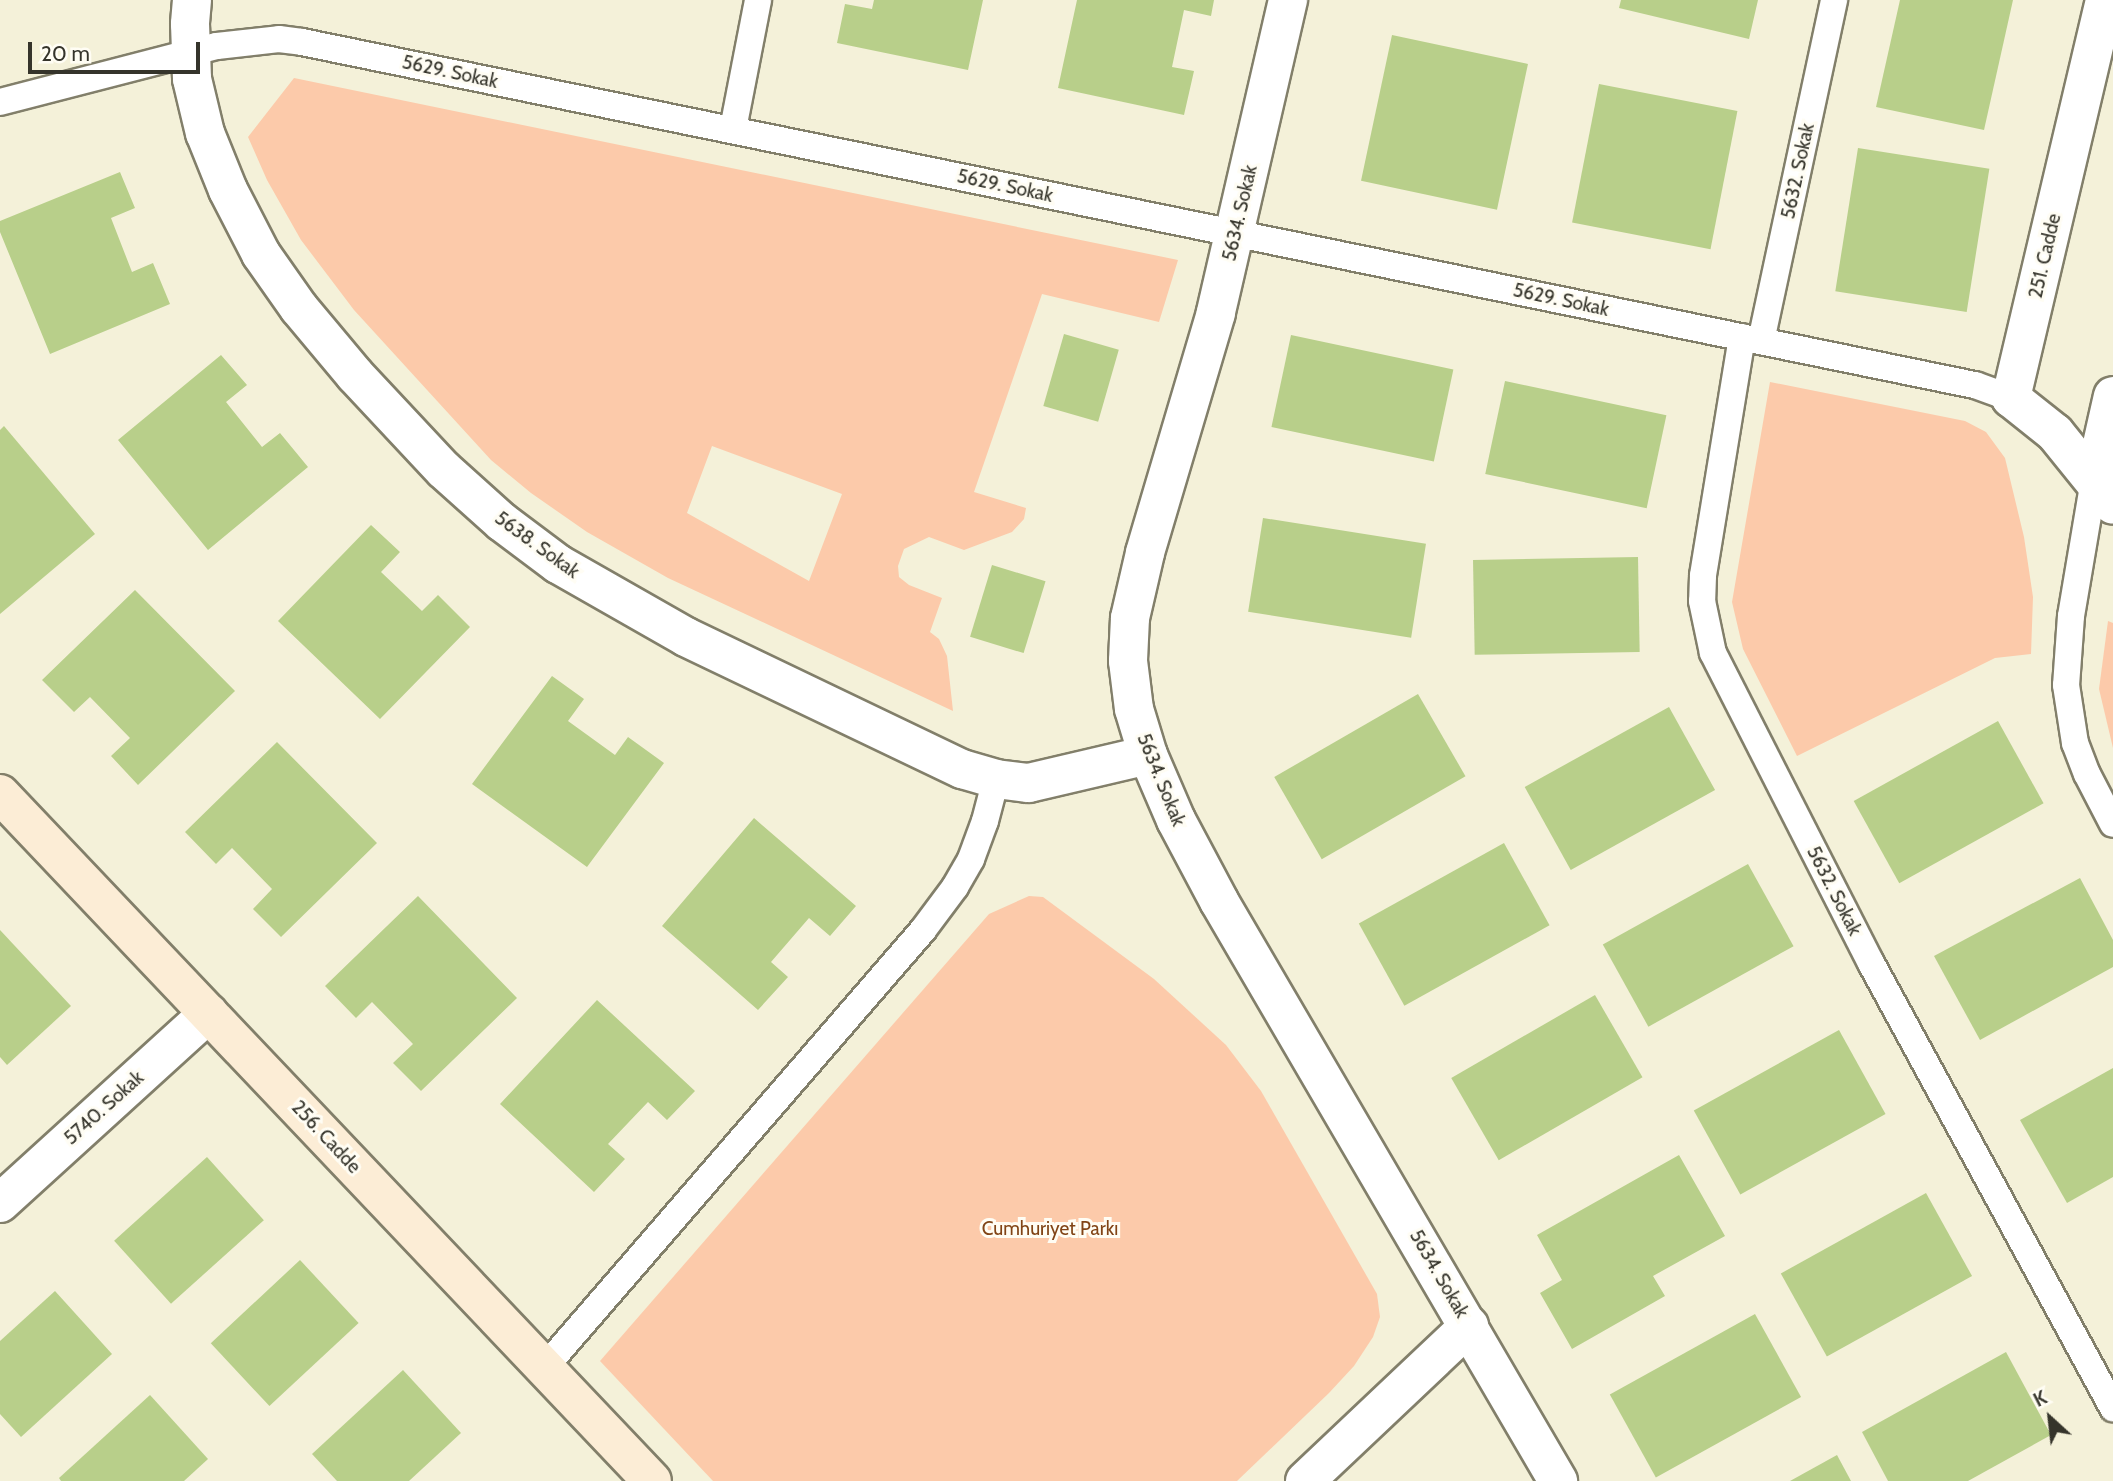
<!DOCTYPE html>
<meta charset="utf-8">
<style>
body{margin:0}
#map{position:relative;width:2113px;height:1481px;overflow:hidden;background:#f4f1d9;font-family:Cabin,sans-serif}
div>[style]{position:absolute}
.green>*{inset:0;background:#fccaaa}
.building>*{inset:0;background:#b8cf8a;transform-origin:0 0}
.roads{filter:drop-shadow(2px 0 #827f6a) drop-shadow(-2px 0 #827f6a) drop-shadow(0 2px #827f6a) drop-shadow(0 -2px #827f6a)}
.lane>*{height:26px;margin:-13px;padding:0 13px;transform-origin:13px;border-radius:13px;background:#fff}
.street>*{height:38px;margin:-19px;padding:0 19px;transform-origin:19px;border-radius:19px;background:#fff}
.secondary>*{height:38px;margin:-19px;padding:0 19px;transform-origin:19px;border-radius:19px;background:#fcedd6}
span{translate:-50% -50%;white-space:nowrap;text-align:center;line-height:1.15;-webkit-text-stroke:6px #fffdf4;paint-order:stroke}
.street-label{font-size:19px;color:#35342b}
.park-label{font-size:19px;color:#814416}
.north{position:absolute;left:2015px;top:1383px;width:70px;height:70px;-webkit-text-stroke:5px #fffdf4;paint-order:stroke;rotate:333deg;font-size:19px;font-weight:700;line-height:28px;text-align:center;color:#35342b}
.north::after{content:'';display:block;margin:auto;width:24px;height:32px;background:#35342b;clip-path:polygon(50% 0,100% 100%,50% 72%,0 100%)}
.scale{position:absolute;left:28px;top:42px;width:172px;height:32px;box-sizing:border-box;border:4px solid #35342b;border-top:0;padding-left:9px;font-size:21px;line-height:24px;white-space:nowrap;color:#35342b;-webkit-text-stroke:5px #fffdf4;paint-order:stroke}
</style>
<div id="map">
<div class="green">
<div style="clip-path:polygon(evenodd,294px 78px,1178px 260px,1159px 322px,1042px 294px,974px 492px,1026px 508px,1024px 519px,1012px 532px,964px 550px,929px 537px,904px 549px,898px 566px,899px 577px,909px 585px,942px 598px,930px 632px,939px 639px,947px 656px,953px 711px,668px 578px,587px 532px,531px 493px,491px 460px,354px 310px,301px 240px,267px 180px,248px 137px,294px 78px,712px 446px,842px 494px,809px 581px,687px 513px,712px 446px)"></div>
<div style="clip-path:polygon(1770px 382px,1965px 421px,1986px 432px,2005px 458px,2024px 537px,2033px 597px,2031px 654px,1995px 658px,1797px 756px,1743px 649px,1732px 602px)"></div>
<div style="clip-path:polygon(2108px 621px,2113px 623px,2113px 748px,2099px 689px)"></div>
<div style="clip-path:polygon(1029px 896px,1043px 897px,1154px 979px,1226px 1045px,1261px 1091px,1377px 1294px,1380px 1317px,1373px 1337px,1354px 1366px,1329px 1393px,1237px 1481px,713px 1481px,600px 1361px,989px 914px)"></div>
</div>
<div class="building">
<div style="clip-path:polygon(874px 0,983px 0,968px 70px,837px 43px,845px 4px,872px 9px)"></div>
<div style="clip-path:polygon(1077px 0,1214px 0,1211px 16px,1184px 10px,1172px 67px,1194px 71px,1184px 115px,1058px 88px)"></div>
<div style="clip-path:polygon(1621px 0,1758px 0,1749px 39px,1619px 8px)"></div>
<div style="clip-path:polygon(1900px 0,2013px 0,1984px 130px,1876px 107px)"></div>
<div style="left:1392px;top:35px;width:139px;height:149px;rotate:12deg"></div>
<div style="left:1599px;top:84px;width:141px;height:141px;rotate:11deg"></div>
<div style="left:1858px;top:148px;width:133px;height:145px;rotate:9deg"></div>
<div style="clip-path:polygon(120px 172px,135px 208px,111px 218px,132px 272px,153px 263px,170px 304px,50px 354px,0 232px,0 221px)"></div>
<div style="left:1064px;top:334px;width:57px;height:75px;rotate:16deg"></div>
<div style="left:1291px;top:335px;width:166px;height:94px;rotate:12deg"></div>
<div style="clip-path:polygon(221px 355px,247px 385px,226px 402px,262px 447px,280px 433px,308px 467px,208px 550px,118px 440px)"></div>
<div style="left:1505px;top:381px;width:165px;height:95px;rotate:12deg"></div>
<div style="clip-path:polygon(4px 426px,95px 534px,0 614px,0 430px)"></div>
<div style="left:1263px;top:518px;width:165px;height:95px;rotate:9deg"></div>
<div style="clip-path:polygon(371px 525px,400px 552px,381px 572px,422px 611px,438px 595px,470px 627px,380px 719px,278px 621px)"></div>
<div style="left:1638px;top:557px;width:95px;height:165px;rotate:89deg"></div>
<div style="left:992px;top:565px;width:56px;height:75px;rotate:17deg"></div>
<div style="clip-path:polygon(135px 590px,235px 691px,138px 785px,111px 756px,130px 738px,90px 697px,74px 712px,42px 680px)"></div>
<div style="clip-path:polygon(552px 676px,584px 699px,568px 721px,615px 755px,628px 737px,664px 763px,587px 867px,472px 784px)"></div>
<div style="left:1418px;top:694px;width:95px;height:166px;rotate:60deg"></div>
<div style="left:1669px;top:707px;width:95px;height:165px;rotate:61deg"></div>
<div style="left:1998px;top:721px;width:94px;height:165px;rotate:61deg"></div>
<div style="clip-path:polygon(277px 742px,377px 843px,281px 937px,253px 909px,272px 889px,232px 848px,216px 864px,185px 832px)"></div>
<div style="clip-path:polygon(754px 818px,856px 906px,830px 936px,809px 918px,771px 962px,788px 977px,758px 1010px,662px 926px)"></div>
<div style="left:1504px;top:843px;width:94px;height:166px;rotate:61deg"></div>
<div style="left:1748px;top:864px;width:94px;height:166px;rotate:61deg"></div>
<div style="clip-path:polygon(2080px 878px,2113px 940px,2113px 967px,1980px 1040px,1934px 956px)"></div>
<div style="clip-path:polygon(418px 896px,517px 998px,421px 1091px,393px 1063px,413px 1044px,372px 1002px,356px 1018px,325px 986px)"></div>
<div style="clip-path:polygon(0 930px,71px 1006px,7px 1065px,0 1057px)"></div>
<div style="left:1595px;top:995px;width:95px;height:166px;rotate:60deg"></div>
<div style="clip-path:polygon(597px 1000px,695px 1091px,667px 1120px,648px 1102px,608px 1144px,625px 1159px,594px 1192px,500px 1104px)"></div>
<div style="left:1839px;top:1030px;width:96px;height:166px;rotate:61deg"></div>
<div style="clip-path:polygon(2113px 1068px,2113px 1177px,2067px 1203px,2020px 1120px)"></div>
<div style="clip-path:polygon(1679px 1155px,1725px 1236px,1653px 1276px,1665px 1296px,1572px 1349px,1540px 1293px,1562px 1280px,1537px 1235px)"></div>
<div style="left:207px;top:1157px;width:85px;height:125px;rotate:48deg"></div>
<div style="left:1926px;top:1193px;width:95px;height:166px;rotate:61deg"></div>
<div style="left:300px;top:1260px;width:86px;height:122px;rotate:47deg"></div>
<div style="clip-path:polygon(55px 1291px,112px 1354px,21px 1437px,0 1414px,0 1341px)"></div>
<div style="left:1755px;top:1314px;width:95px;height:166px;rotate:61deg"></div>
<div style="clip-path:polygon(2006px 1352px,2051px 1435px,1968px 1481px,1888px 1481px,1862px 1432px)"></div>
<div style="clip-path:polygon(403px 1370px,461px 1433px,409px 1481px,337px 1481px,312px 1454px)"></div>
<div style="clip-path:polygon(150px 1395px,208px 1459px,184px 1481px,61px 1481px,59px 1478px)"></div>
<div style="clip-path:polygon(1837px 1455px,1851px 1481px,1790px 1481px)"></div>
</div>
<div class="roads">
<div class="lane">
<div style="left:0;top:102px;width:224px;rotate:-14.5deg"></div>
<div style="left:217px;top:46px;width:62px;rotate:-6.4deg"></div>
<div style="left:279px;top:39px;width:23px;rotate:7deg"></div>
<div style="left:302px;top:42px;width:1708px;rotate:11.59deg"></div>
<div style="left:1975px;top:385px;width:38px;rotate:20deg"></div>
<div style="left:733px;top:129px;width:131px;rotate:-79deg"></div>
<div style="left:1742px;top:337px;width:242px;rotate:99.3deg"></div>
<div style="left:1703px;top:576px;width:25px;rotate:92deg"></div>
<div style="left:1702px;top:601px;width:53px;rotate:78.1deg"></div>
<div style="left:1713px;top:653px;width:348px;rotate:63deg"></div>
<div style="left:1871px;top:963px;width:507px;rotate:61.46deg"></div>
<div style="left:1761px;top:341px;width:349px;rotate:-77.9deg"></div>
<div style="left:2094px;top:480px;width:138px;rotate:99.6deg"></div>
<div style="left:2071px;top:616px;width:69px;rotate:94.1deg"></div>
<div style="left:2066px;top:685px;width:59px;rotate:81.2deg"></div>
<div style="left:2075px;top:743px;width:33px;rotate:69deg"></div>
<div style="left:2087px;top:774px;width:56px;rotate:62.5deg"></div>
<div style="left:545px;top:1367px;width:578px;rotate:-49.14deg"></div>
<div style="left:923px;top:930px;width:54px;rotate:-53.3deg"></div>
<div style="left:955px;top:887px;width:32px;rotate:-60deg"></div>
<div style="left:971px;top:859px;width:40px;rotate:-69.8deg"></div>
<div style="left:985px;top:821px;width:43px;rotate:-75.3deg"></div>
</div>
<div class="street">
<div style="left:192px;top:0;width:24px;rotate:95deg"></div>
<div style="left:190px;top:24px;width:55px;rotate:87.9deg"></div>
<div style="left:192px;top:79px;width:56px;rotate:76.5deg"></div>
<div style="left:205px;top:133px;width:61px;rotate:68deg"></div>
<div style="left:228px;top:190px;width:72px;rotate:62.7deg"></div>
<div style="left:261px;top:254px;width:66px;rotate:54.9deg"></div>
<div style="left:299px;top:308px;width:87px;rotate:50.1deg"></div>
<div style="left:355px;top:375px;width:130px;rotate:46.9deg"></div>
<div style="left:444px;top:470px;width:78px;rotate:41.9deg"></div>
<div style="left:502px;top:522px;width:70px;rotate:36.9deg"></div>
<div style="left:558px;top:564px;width:147px;rotate:29.7deg"></div>
<div style="left:686px;top:637px;width:306px;rotate:25.6deg"></div>
<div style="left:962px;top:769px;width:35px;rotate:16deg"></div>
<div style="left:996px;top:779px;width:33px;rotate:7deg"></div>
<div style="left:1029px;top:783px;width:122px;rotate:-13.2deg"></div>
<div style="left:1288px;top:0;width:321px;rotate:103deg"></div>
<div style="left:1216px;top:313px;width:250px;rotate:106.5deg"></div>
<div style="left:1145px;top:553px;width:67px;rotate:103deg"></div>
<div style="left:1130px;top:618px;width:43px;rotate:92.7deg"></div>
<div style="left:1128px;top:661px;width:48px;rotate:82.9deg"></div>
<div style="left:1134px;top:709px;width:48px;rotate:73.1deg"></div>
<div style="left:1148px;top:755px;width:71px;rotate:66.7deg"></div>
<div style="left:1176px;top:820px;width:92px;rotate:62deg"></div>
<div style="left:1219px;top:901px;width:672px;rotate:59.69deg"></div>
<div style="left:2105px;top:0;width:409px;rotate:103.3deg"></div>
<div style="left:2011px;top:398px;width:56px;rotate:38.5deg"></div>
<div style="left:2055px;top:433px;width:92px;rotate:51.1deg"></div>
<div style="left:2094px;top:480px;width:86px;rotate:-77.3deg"></div>
<div style="left:0;top:1203px;width:282px;rotate:-42.3deg"></div>
<div style="left:1305px;top:1481px;width:226px;rotate:-43.4deg"></div>
</div>
<div class="secondary">
<div style="left:0;top:794px;width:947px;rotate:46.5deg"></div>
</div>
</div>
<div class="street-label">
<span style="left:450px;top:72px;rotate:12deg">5629. Sokak</span>
<span style="left:1798px;top:171px;rotate:-78deg">5632. Sokak</span>
<span style="left:1005px;top:186px;rotate:12deg">5629. Sokak</span>
<span style="left:1240px;top:213px;rotate:-77deg">5634. Sokak</span>
<span style="left:2045px;top:256px;rotate:-77deg">251. Cadde</span>
<span style="left:1561px;top:300px;rotate:12deg">5629. Sokak</span>
<span style="left:537px;top:545px;rotate:36deg">5638. Sokak</span>
<span style="left:1161px;top:780px;rotate:68deg">5634. Sokak</span>
<span style="left:1834px;top:891px;rotate:63deg">5632. Sokak</span>
<span style="left:104px;top:1108px;rotate:-42deg">5740. Sokak</span>
<span style="left:326px;top:1137px;rotate:47deg">256. Cadde</span>
<span style="left:1439px;top:1274px;rotate:60deg">5634. Sokak</span>
</div>
<div class="park-label">
<span style="left:1050px;top:1229px">Cumhuriyet Parkı</span>
</div>
<div class="north">K</div>
<div class="scale">20 m</div>
</div>
